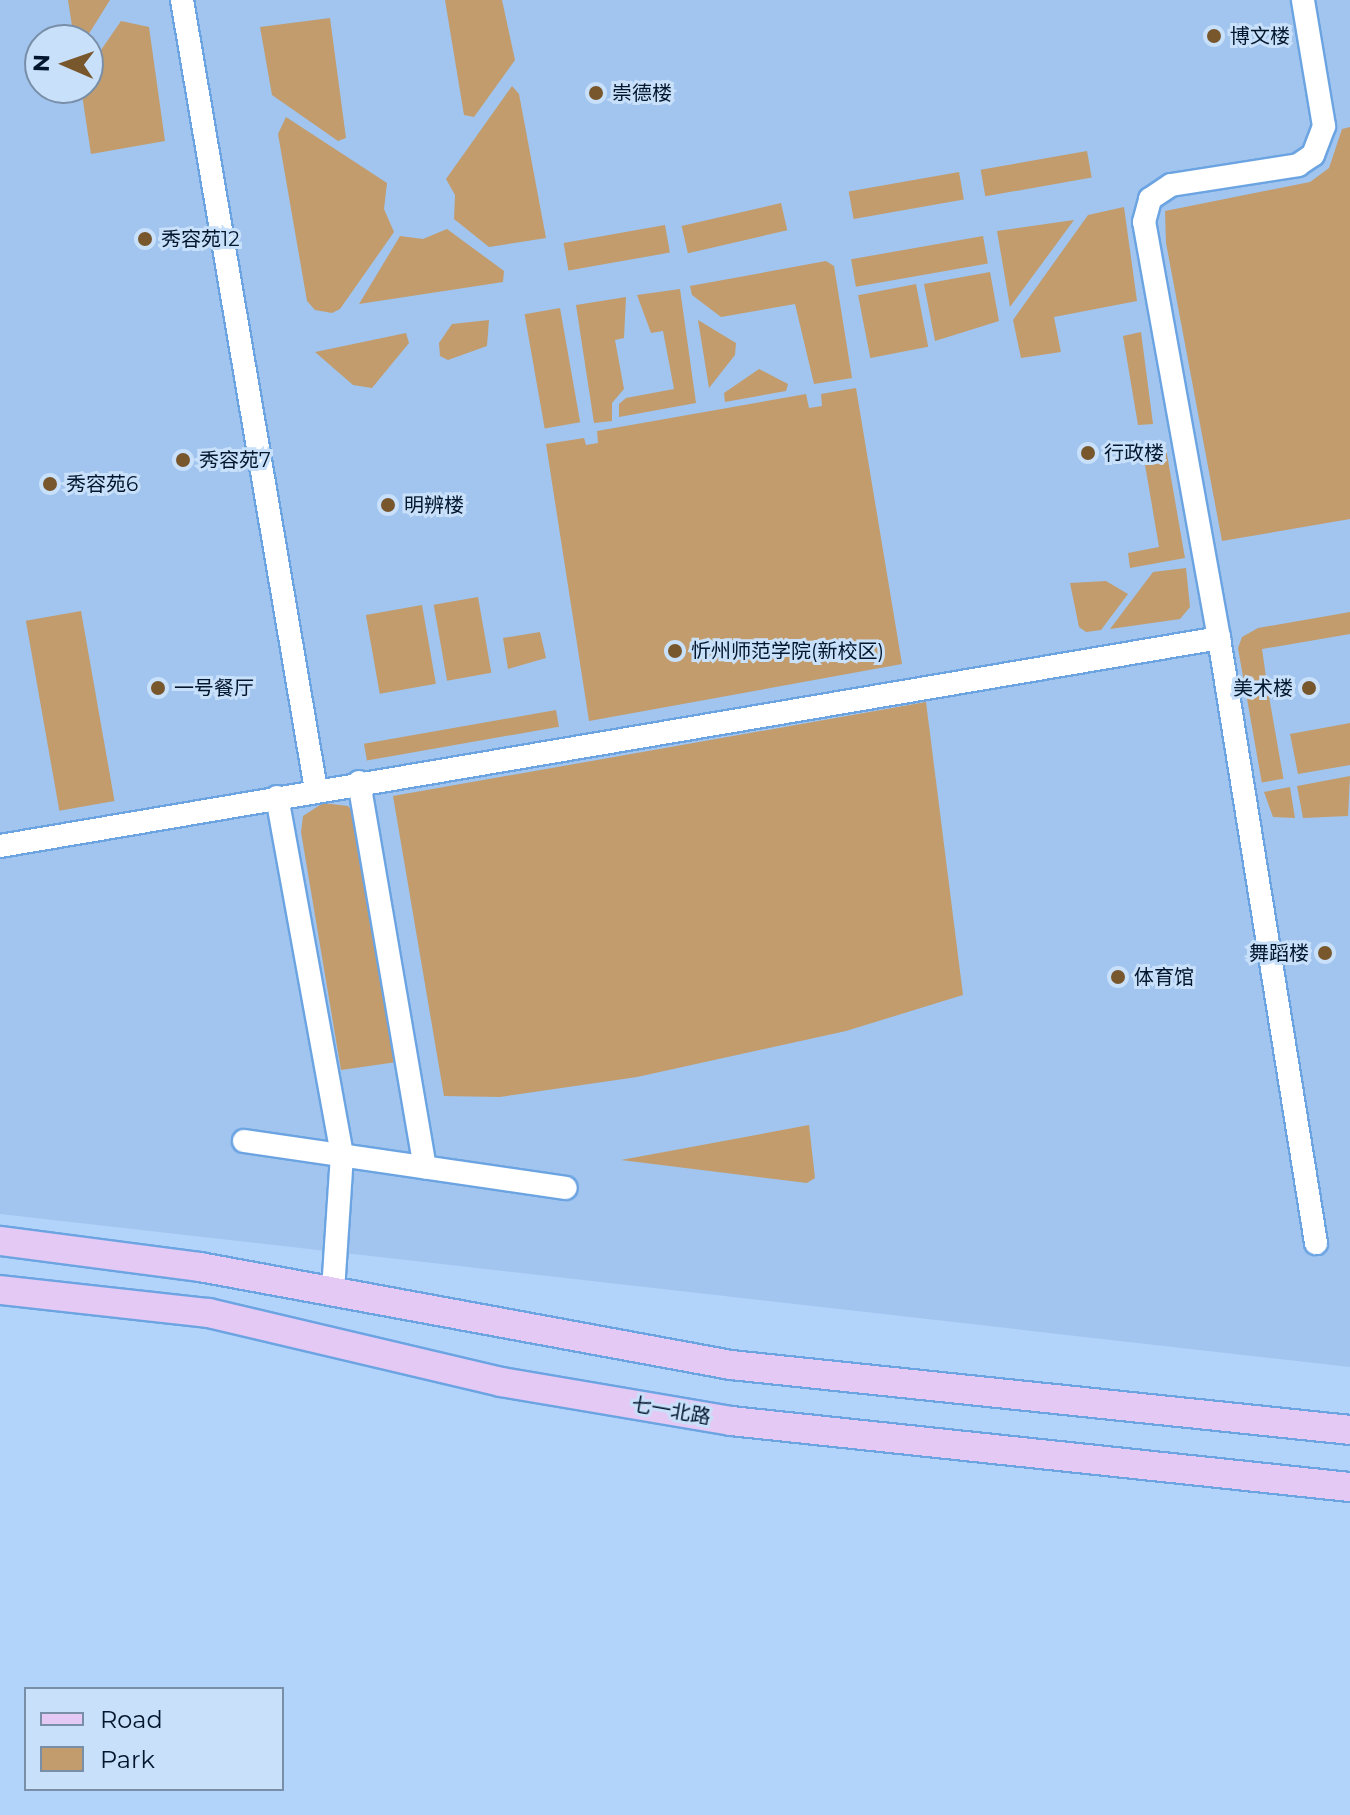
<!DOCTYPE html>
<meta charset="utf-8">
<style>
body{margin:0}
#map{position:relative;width:1350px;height:1815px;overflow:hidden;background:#b2d4fb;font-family:Montserrat,"Noto Sans SC",sans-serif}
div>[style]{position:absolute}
.built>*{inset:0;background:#a1c5ef}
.green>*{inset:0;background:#c29c6c;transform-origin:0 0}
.roads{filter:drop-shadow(2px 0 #6ca4e2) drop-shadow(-2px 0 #6ca4e2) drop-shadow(0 2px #6ca4e2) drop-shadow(0 -2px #6ca4e2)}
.minor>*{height:22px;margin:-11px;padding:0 11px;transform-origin:11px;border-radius:11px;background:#fff}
.major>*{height:28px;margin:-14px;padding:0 14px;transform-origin:14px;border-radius:14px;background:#e3c9f4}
.dots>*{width:22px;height:22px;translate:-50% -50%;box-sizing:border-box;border:4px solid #c9e0fa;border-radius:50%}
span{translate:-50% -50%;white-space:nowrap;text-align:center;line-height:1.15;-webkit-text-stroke:6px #c9e0fa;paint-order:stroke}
.poi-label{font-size:20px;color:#02162d}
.left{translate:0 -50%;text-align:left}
.right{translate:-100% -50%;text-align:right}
.street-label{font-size:20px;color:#02162d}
.legend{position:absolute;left:24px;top:1687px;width:260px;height:104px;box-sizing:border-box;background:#c9e0fa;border:2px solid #798fa8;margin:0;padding:10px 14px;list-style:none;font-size:24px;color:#02162d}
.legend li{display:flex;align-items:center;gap:16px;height:40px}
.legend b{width:40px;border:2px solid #798fa8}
.north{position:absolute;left:24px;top:24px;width:80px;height:80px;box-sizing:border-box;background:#c9e0fa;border:2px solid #798fa8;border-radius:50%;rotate:272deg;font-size:22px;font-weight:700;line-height:32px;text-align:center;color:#02162d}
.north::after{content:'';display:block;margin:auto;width:28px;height:36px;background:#78572d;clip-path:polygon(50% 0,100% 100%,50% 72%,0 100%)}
</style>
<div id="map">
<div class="built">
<div style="clip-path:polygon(evenodd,0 0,1350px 0,1350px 1367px,0 1214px,0 0,40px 40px,88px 40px,88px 88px,40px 88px,40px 40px)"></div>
</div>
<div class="green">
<div style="clip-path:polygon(68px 0,110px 0,85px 40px,74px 39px)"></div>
<div style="clip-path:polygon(445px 0,502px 0,515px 60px,474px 117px,464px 115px)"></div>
<div style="clip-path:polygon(330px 18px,346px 138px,338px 141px,272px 95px,260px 27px)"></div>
<div style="clip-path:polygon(121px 21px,149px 27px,165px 141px,91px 154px,81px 88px,88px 88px,88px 69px)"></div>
<div style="clip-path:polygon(512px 86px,519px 94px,546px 238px,489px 247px,454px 219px,455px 195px,446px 179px)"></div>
<div style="clip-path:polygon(286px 117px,387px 183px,384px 209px,394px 232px,340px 309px,332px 313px,315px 310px,307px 301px,278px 134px)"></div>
<div style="clip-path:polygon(1350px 127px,1350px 519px,1222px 541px,1166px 243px,1165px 211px,1310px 182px,1329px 168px,1342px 129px)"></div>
<div style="left:1087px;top:151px;width:27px;height:108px;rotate:80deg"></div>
<div style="left:959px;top:172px;width:28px;height:112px;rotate:80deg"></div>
<div style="left:781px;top:203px;width:28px;height:102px;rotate:77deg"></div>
<div style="clip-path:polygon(1124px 207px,1137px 301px,1054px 317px,1061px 352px,1021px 358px,1013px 320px,1088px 215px)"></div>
<div style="clip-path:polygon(1074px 220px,1010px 307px,997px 231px)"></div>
<div style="left:665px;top:225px;width:28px;height:103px;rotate:80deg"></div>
<div style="clip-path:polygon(447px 229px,504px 271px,503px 282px,359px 304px,400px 236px,423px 239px)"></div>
<div style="left:983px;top:236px;width:28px;height:134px;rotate:80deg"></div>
<div style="clip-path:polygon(826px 261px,834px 266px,852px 378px,814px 384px,795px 304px,721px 317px,692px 295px,690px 286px)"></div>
<div style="clip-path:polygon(990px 272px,999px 321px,935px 341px,924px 284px)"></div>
<div style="left:916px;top:284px;width:64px;height:59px;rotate:79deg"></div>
<div style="clip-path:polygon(680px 289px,696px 403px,619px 417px,619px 404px,626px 398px,674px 389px,663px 331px,651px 333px,637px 295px)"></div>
<div style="clip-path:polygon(626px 297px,624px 338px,615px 340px,624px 389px,612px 403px,612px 421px,594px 423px,576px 305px)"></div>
<div style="left:560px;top:308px;width:116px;height:36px;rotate:80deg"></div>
<div style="clip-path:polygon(489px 320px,487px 346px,448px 360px,440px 356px,439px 343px,452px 324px)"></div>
<div style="clip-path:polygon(698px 320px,736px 343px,735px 355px,709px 388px)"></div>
<div style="clip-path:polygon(1141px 332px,1153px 424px,1138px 425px,1123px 336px)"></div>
<div style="clip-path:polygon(406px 333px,409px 343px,372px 388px,353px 385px,315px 352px)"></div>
<div style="clip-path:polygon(759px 369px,788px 384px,786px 391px,725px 402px,724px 393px)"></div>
<div style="clip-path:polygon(856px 388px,902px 664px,589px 721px,546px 444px,584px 438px,586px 445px,598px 443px,597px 431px,806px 394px,809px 408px,822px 406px,821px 394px)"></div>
<div style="clip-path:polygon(1165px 443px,1185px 558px,1130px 568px,1128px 553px,1159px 547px,1142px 447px)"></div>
<div style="clip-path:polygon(1186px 568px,1190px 607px,1180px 619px,1110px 629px,1153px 572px)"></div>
<div style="clip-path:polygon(1106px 581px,1128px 594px,1101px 630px,1086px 632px,1079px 627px,1070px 583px)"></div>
<div style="left:478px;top:597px;width:77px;height:45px;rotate:80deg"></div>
<div style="left:422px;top:605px;width:80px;height:57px;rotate:80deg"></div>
<div style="left:81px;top:611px;width:193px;height:56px;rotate:80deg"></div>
<div style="clip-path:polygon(1350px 612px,1350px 634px,1262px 649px,1267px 684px,1245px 688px,1238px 648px,1242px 637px,1258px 628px)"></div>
<div style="clip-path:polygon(540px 632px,546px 658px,508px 669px,503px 638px)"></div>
<div style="left:1268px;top:691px;width:89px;height:22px;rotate:80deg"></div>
<div style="clip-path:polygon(926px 702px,963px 995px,846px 1031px,637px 1077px,500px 1097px,444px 1096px,393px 796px)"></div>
<div style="left:556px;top:710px;width:17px;height:195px;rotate:80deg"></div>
<div style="clip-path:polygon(1350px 723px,1350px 765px,1298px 774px,1290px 734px)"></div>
<div style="clip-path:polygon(1350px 776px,1348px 816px,1303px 818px,1297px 786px)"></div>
<div style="clip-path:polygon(1290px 787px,1295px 818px,1273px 817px,1264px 792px)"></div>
<div style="clip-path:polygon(323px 803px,348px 806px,355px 814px,397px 1062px,341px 1070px,301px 832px,303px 816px)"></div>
<div style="clip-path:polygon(809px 1125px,815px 1178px,807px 1183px,621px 1160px)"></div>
</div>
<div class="roads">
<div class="minor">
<div style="left:182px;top:0;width:801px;rotate:80.37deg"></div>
<div style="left:1219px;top:638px;width:613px;rotate:80.89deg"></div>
<div style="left:359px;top:782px;width:391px;rotate:80.3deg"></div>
<div style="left:277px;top:797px;width:364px;rotate:79.7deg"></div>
<div style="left:342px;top:1155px;width:136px;rotate:93.8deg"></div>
<div style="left:0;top:846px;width:1237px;rotate:-9.68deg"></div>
<div style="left:1219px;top:638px;width:423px;rotate:-100.2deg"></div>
<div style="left:1144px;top:222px;width:24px;rotate:-75deg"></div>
<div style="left:1150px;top:199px;width:25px;rotate:-34deg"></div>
<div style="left:1171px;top:185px;width:129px;rotate:-8.9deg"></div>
<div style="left:1298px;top:165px;width:18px;rotate:-34deg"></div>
<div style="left:1313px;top:155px;width:31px;rotate:-69deg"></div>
<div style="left:1324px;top:126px;width:128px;rotate:-99.5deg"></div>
<div style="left:244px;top:1141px;width:325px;rotate:8.3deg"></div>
</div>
<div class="major">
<div style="left:0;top:1241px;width:202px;rotate:7.4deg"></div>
<div style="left:200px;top:1267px;width:540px;rotate:10.46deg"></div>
<div style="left:731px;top:1365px;width:622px;rotate:5.99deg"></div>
<div style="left:0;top:1290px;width:210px;rotate:6.3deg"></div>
<div style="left:209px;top:1313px;width:300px;rotate:13.3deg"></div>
<div style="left:501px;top:1382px;width:233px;rotate:9.6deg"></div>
<div style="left:731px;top:1421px;width:623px;rotate:6.09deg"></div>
</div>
</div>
<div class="dots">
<div style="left:1214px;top:36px;background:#78572d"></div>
<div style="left:596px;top:93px;background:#78572d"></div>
<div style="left:145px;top:239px;background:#78572d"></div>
<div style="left:1088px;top:453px;background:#78572d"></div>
<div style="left:183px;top:460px;background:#78572d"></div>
<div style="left:50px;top:484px;background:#78572d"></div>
<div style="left:388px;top:505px;background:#78572d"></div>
<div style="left:675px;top:651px;background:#78572d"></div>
<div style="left:158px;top:688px;background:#78572d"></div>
<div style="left:1309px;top:688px;background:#78572d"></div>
<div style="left:1325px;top:953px;background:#78572d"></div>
<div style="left:1118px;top:977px;background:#78572d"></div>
</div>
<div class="poi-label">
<span class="left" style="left:1230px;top:36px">博文楼</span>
<span class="left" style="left:612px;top:93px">崇德楼</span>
<span class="left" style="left:161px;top:239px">秀容苑12</span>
<span class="left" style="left:1104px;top:453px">行政楼</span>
<span class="left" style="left:199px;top:460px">秀容苑7</span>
<span class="left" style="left:66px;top:484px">秀容苑6</span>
<span class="left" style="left:404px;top:505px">明辨楼</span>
<span class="left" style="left:691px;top:651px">忻州师范学院(新校区)</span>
<span class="left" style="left:174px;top:688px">一号餐厅</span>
<span class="right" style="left:1293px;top:688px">美术楼</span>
<span class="right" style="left:1309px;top:953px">舞蹈楼</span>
<span class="left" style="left:1134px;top:977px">体育馆</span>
</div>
<div class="street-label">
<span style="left:671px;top:1411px;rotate:10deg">七一北路</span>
</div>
<ul class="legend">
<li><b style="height:10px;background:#e3c9f4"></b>Road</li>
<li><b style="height:22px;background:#c29c6c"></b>Park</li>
</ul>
<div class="north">N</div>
</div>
